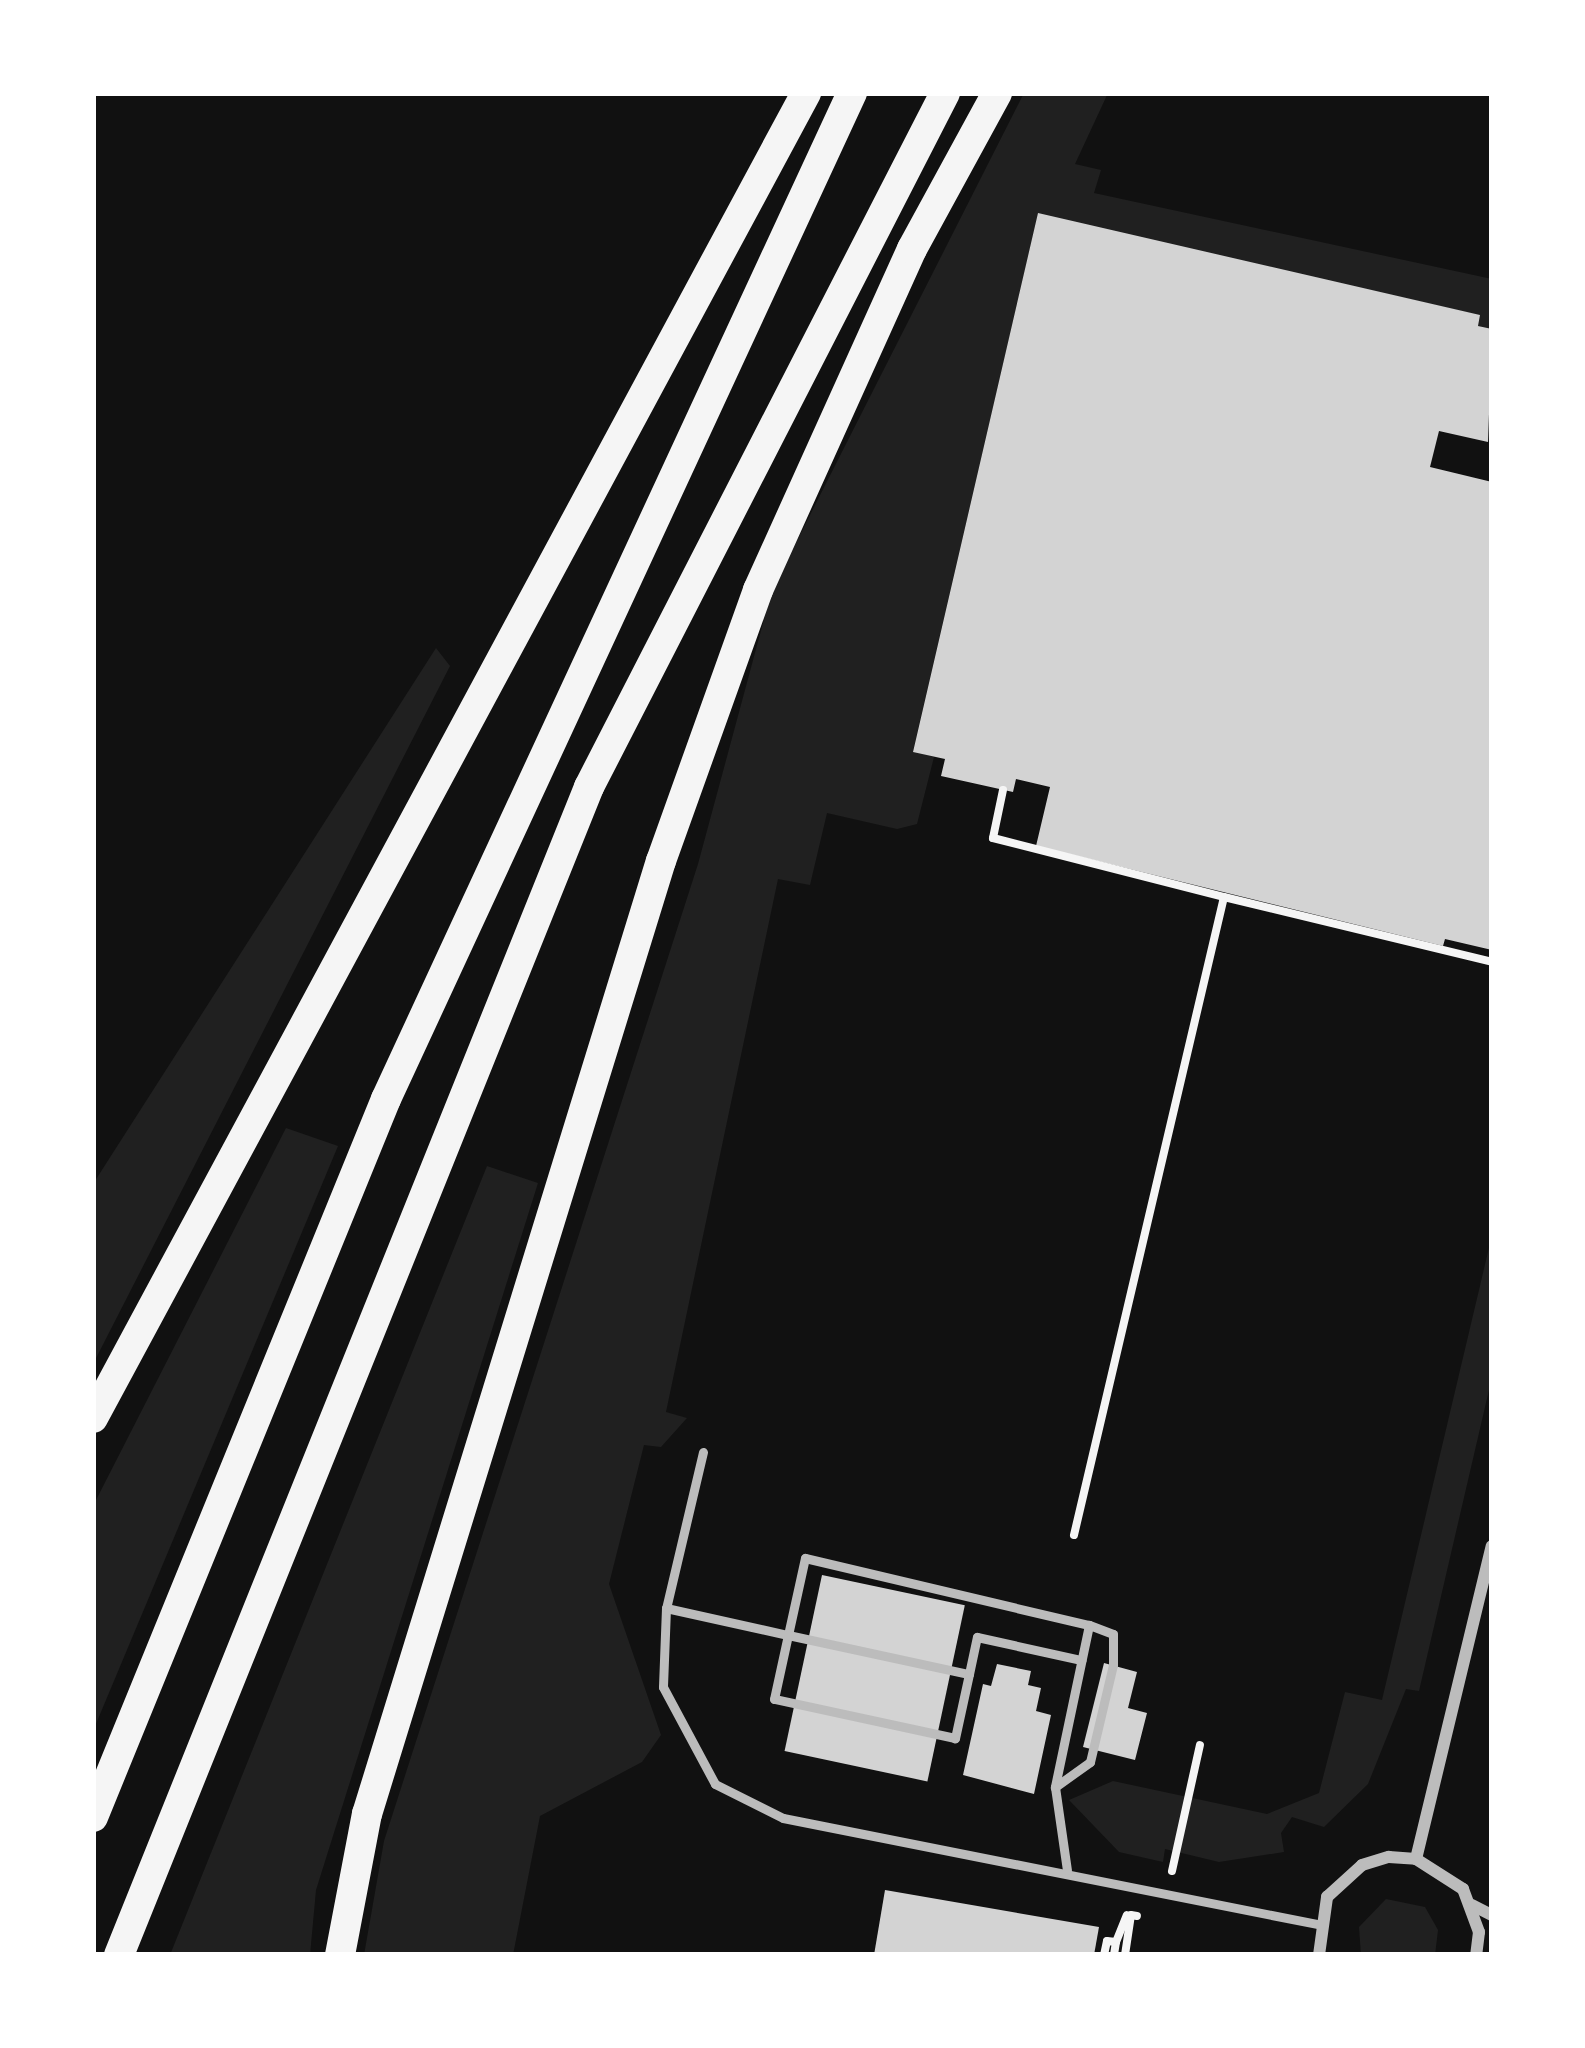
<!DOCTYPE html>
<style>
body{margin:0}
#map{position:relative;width:1585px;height:2048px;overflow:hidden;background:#111;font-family:Karla,sans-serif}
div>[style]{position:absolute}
.green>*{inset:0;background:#202020}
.building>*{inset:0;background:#d3d3d3;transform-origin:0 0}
.path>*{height:8px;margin:-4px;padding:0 4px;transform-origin:4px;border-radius:4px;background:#f5f5f5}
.service>*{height:9px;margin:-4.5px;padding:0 4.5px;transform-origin:4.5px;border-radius:4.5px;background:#bcbcbc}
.minor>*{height:12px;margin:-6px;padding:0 6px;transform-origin:6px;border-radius:6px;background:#bcbcbc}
.trunk>*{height:30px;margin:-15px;padding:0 15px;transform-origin:15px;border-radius:15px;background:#f5f5f5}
span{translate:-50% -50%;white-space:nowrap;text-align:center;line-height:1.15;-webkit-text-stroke:9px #fff;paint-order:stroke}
.frame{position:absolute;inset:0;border:96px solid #fff;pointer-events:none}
</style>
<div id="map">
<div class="green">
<div style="clip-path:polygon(1024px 93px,1108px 93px,1075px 164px,1101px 170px,1094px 193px,1492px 279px,1492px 329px,1478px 326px,1479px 315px,1038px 214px,913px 751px,934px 757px,917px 824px,897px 829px,827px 813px,810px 885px,778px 879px,666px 1412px,687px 1418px,661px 1447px,644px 1445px,609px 1584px,661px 1735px,642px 1762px,540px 1816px,513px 1955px,364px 1955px,384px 1841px,698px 864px,772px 590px)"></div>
<div style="clip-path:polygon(436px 648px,450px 666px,93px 1364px,93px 1184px)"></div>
<div style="clip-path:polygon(286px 1128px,338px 1146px,93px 1731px,93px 1506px)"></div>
<div style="clip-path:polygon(487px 1166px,538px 1183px,316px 1890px,310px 1955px,170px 1955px)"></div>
<div style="clip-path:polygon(1492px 1235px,1492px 1377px,1419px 1691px,1406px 1689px,1368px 1784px,1324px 1827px,1292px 1817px,1281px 1833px,1284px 1852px,1219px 1862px,1165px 1849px,1163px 1862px,1119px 1852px,1069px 1800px,1113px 1781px,1267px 1814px,1319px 1793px,1345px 1692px,1382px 1700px)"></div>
<div style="clip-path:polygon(1386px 1899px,1425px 1907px,1438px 1930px,1435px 1955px,1361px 1955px,1359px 1927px)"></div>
</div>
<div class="building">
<div style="clip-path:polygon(1038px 213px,1480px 315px,1478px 326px,1492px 329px,1488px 442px,1439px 431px,1430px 467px,1492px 482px,1492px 950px,1445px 939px,1443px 946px,1036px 846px,1050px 787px,1016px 779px,1013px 792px,941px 776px,945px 759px,913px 752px)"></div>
<div style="left:822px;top:1575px;width:146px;height:180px;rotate:12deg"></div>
<div style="clip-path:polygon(1104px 1663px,1137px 1672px,1128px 1708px,1147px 1713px,1135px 1760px,1083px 1747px)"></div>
<div style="clip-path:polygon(997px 1664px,1031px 1671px,1028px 1685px,1041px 1688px,1036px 1711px,1051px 1715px,1034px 1794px,963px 1775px,983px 1684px,991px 1686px)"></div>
<div style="clip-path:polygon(885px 1890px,1099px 1927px,1094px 1955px,874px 1955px)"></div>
</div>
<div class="path">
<div style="left:1003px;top:790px;width:49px;rotate:101.8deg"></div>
<div style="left:993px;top:838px;width:238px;rotate:14.3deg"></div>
<div style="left:1074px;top:1535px;width:655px;rotate:-76.77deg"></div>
<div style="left:1224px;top:897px;width:276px;rotate:13.6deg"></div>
<div style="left:1172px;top:1871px;width:129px;rotate:-77.5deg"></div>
<div style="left:1116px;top:1942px;width:29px;rotate:-68deg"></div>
<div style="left:1104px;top:1955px;width:14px;rotate:-78deg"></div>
<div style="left:1107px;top:1941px;width:9px;rotate:6deg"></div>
<div style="left:1116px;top:1942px;width:13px;rotate:99deg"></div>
<div style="left:1125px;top:1955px;width:40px;rotate:-81.5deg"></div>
<div style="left:1131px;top:1915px;width:6px;rotate:9deg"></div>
</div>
<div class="service">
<div style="left:703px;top:1452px;width:160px;rotate:103.3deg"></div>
<div style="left:666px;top:1608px;width:79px;rotate:92.2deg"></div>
<div style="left:663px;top:1687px;width:110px;rotate:61.8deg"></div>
<div style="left:715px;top:1784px;width:76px;rotate:26.6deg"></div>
<div style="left:783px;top:1818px;width:544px;rotate:11.23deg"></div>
<div style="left:666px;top:1608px;width:125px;rotate:12.5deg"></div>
<div style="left:788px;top:1635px;width:79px;rotate:-77.6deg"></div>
<div style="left:805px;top:1558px;width:292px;rotate:13.3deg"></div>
<div style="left:1089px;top:1625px;width:166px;rotate:101.9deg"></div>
<div style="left:1055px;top:1787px;width:84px;rotate:81.8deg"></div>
<div style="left:969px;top:1674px;width:66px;rotate:102.3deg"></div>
<div style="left:955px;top:1738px;width:185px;rotate:-167.8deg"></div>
<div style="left:774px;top:1699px;width:66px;rotate:-77.7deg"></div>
<div style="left:788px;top:1635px;width:185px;rotate:12.2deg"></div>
<div style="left:969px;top:1674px;width:38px;rotate:-78deg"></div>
<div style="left:977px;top:1637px;width:107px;rotate:12.5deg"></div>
<div style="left:1055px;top:1787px;width:43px;rotate:-35.5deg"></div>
<div style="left:1090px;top:1762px;width:100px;rotate:-76.7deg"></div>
<div style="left:1113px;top:1665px;width:31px;rotate:-90deg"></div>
<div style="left:1113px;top:1634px;width:26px;rotate:-159deg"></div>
</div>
<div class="minor">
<div style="left:1416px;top:1859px;width:322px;rotate:-76.4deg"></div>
<div style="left:1472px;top:1905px;width:22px;rotate:27deg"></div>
<div style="left:1319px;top:1955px;width:59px;rotate:-82.1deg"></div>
<div style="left:1327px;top:1897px;width:47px;rotate:-42.4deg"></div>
<div style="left:1362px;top:1865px;width:28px;rotate:-17deg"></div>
<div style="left:1389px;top:1857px;width:27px;rotate:4deg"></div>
<div style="left:1416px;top:1859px;width:56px;rotate:32.6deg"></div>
<div style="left:1463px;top:1889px;width:46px;rotate:69.6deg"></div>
<div style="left:1479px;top:1932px;width:23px;rotate:97deg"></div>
</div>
<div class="trunk">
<div style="left:93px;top:1418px;width:1505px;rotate:-61.71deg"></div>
<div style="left:93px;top:1817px;width:775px;rotate:-67.8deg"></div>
<div style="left:386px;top:1099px;width:1109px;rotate:-65.15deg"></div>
<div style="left:119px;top:1955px;width:1259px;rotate:-68.08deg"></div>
<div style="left:589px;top:787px;width:780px;rotate:-62.84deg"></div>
<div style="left:340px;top:1955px;width:144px;rotate:-79.2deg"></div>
<div style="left:367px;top:1814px;width:997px;rotate:-72.86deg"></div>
<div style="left:661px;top:861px;width:288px;rotate:-70.3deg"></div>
<div style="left:758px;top:590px;width:374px;rotate:-65.7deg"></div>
<div style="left:912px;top:249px;width:178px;rotate:-61.4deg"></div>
</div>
<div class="frame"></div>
</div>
